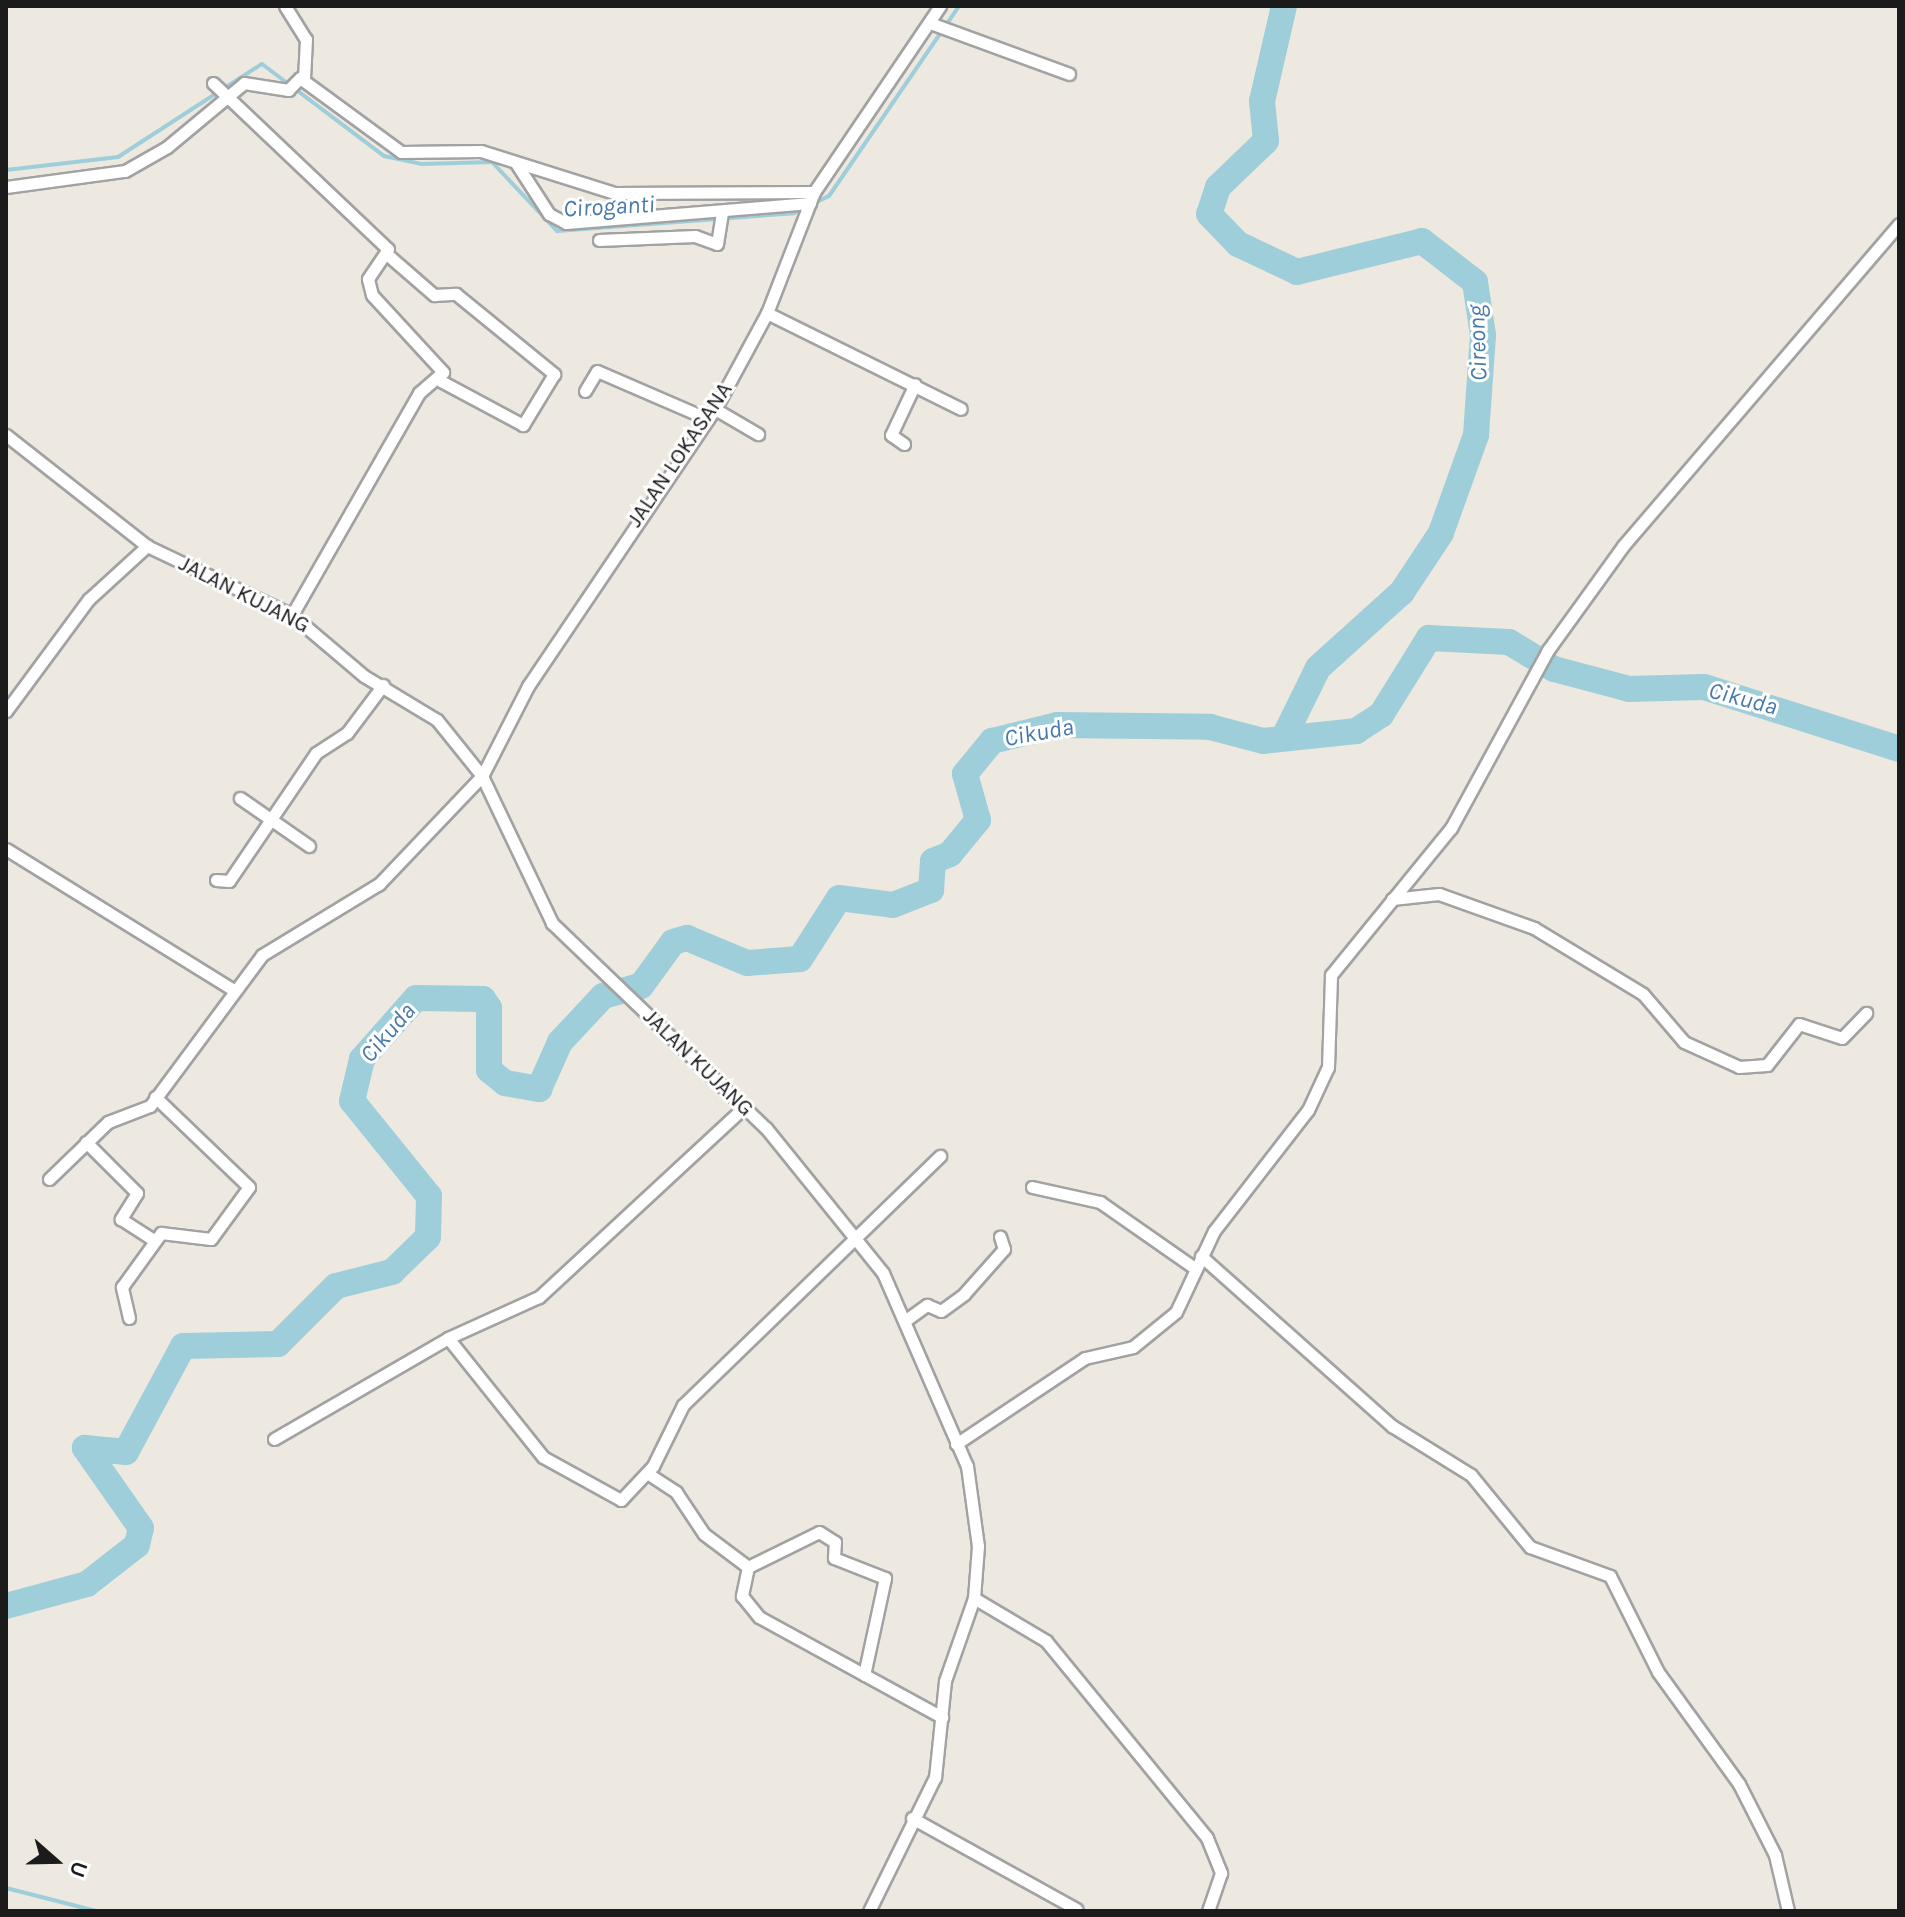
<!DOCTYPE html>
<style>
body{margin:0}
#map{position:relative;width:1905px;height:1917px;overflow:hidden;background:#ede8e0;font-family:Karla,sans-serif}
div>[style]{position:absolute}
.stream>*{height:4px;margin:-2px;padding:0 2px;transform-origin:2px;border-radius:2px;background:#9fcedb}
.river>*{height:26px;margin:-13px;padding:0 13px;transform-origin:13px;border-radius:13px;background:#9fcedb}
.roads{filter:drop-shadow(2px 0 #a2a2a2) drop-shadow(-2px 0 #a2a2a2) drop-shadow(0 2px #a2a2a2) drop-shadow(0 -2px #a2a2a2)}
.street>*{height:11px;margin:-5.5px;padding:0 5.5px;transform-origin:5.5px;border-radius:5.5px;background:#fff}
span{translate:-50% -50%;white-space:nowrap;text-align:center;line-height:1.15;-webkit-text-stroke:6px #fff;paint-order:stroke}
.street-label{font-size:22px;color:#1b1b1b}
.water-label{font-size:24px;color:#4879aa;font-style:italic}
.frame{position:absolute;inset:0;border:8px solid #1b1b1b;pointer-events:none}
.north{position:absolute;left:16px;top:1821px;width:80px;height:80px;-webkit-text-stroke:6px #fff;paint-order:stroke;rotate:110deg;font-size:22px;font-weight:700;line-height:32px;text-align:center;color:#1b1b1b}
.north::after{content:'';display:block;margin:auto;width:28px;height:36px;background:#1b1b1b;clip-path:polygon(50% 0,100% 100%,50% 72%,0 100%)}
</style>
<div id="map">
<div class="stream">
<div style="left:6px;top:170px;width:113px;rotate:-6.6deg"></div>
<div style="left:118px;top:157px;width:171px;rotate:-32.9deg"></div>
<div style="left:262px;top:64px;width:153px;rotate:37deg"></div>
<div style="left:384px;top:156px;width:38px;rotate:12deg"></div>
<div style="left:421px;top:164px;width:71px;rotate:-1.6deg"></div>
<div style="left:492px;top:162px;width:95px;rotate:46.7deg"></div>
<div style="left:557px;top:231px;width:238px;rotate:-4.3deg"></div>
<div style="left:794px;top:213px;width:39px;rotate:-26deg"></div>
<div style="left:829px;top:196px;width:230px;rotate:-55.6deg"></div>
<div style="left:6px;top:1888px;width:93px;rotate:14.3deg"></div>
</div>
<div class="river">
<div style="left:1284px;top:6px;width:98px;rotate:103deg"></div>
<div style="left:1262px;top:101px;width:40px;rotate:84.3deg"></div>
<div style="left:1266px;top:141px;width:66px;rotate:136.2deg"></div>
<div style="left:1218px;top:187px;width:28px;rotate:108deg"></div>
<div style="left:1209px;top:214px;width:42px;rotate:46deg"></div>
<div style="left:1238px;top:244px;width:65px;rotate:25.4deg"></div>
<div style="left:1297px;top:272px;width:129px;rotate:-13.9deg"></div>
<div style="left:1422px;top:241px;width:67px;rotate:37.7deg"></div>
<div style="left:1475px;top:282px;width:54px;rotate:81.4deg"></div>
<div style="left:1483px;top:335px;width:100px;rotate:94deg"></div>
<div style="left:1476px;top:435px;width:104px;rotate:109.7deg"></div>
<div style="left:1441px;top:533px;width:71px;rotate:123.5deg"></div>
<div style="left:1402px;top:592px;width:113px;rotate:137.9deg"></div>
<div style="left:1318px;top:668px;width:75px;rotate:116.2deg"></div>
<div style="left:6px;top:1606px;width:84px;rotate:-15.2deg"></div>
<div style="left:87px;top:1584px;width:63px;rotate:-38deg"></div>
<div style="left:137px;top:1545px;width:17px;rotate:-77deg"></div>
<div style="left:141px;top:1528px;width:98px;rotate:-125deg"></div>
<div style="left:85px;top:1448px;width:41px;rotate:5.6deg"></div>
<div style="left:126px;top:1452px;width:120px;rotate:-61.7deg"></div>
<div style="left:183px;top:1346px;width:95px;rotate:-1.2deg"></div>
<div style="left:278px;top:1344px;width:82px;rotate:-45deg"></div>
<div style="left:336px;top:1286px;width:58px;rotate:-14deg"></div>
<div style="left:392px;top:1272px;width:50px;rotate:-44.2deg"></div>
<div style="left:428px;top:1237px;width:41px;rotate:-88.6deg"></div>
<div style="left:429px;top:1196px;width:122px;rotate:-129deg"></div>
<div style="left:352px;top:1101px;width:43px;rotate:-76.6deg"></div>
<div style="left:362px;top:1059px;width:81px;rotate:-48.5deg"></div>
<div style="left:416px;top:998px;width:67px;rotate:0.9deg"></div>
<div style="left:483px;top:999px;width:11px;rotate:56deg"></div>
<div style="left:489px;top:1008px;width:62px;rotate:90deg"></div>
<div style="left:489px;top:1070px;width:21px;rotate:39deg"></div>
<div style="left:505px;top:1083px;width:35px;rotate:10deg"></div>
<div style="left:539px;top:1089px;width:51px;rotate:-65.9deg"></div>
<div style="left:560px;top:1042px;width:63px;rotate:-46.9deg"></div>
<div style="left:603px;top:996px;width:39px;rotate:-15deg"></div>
<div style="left:641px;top:986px;width:54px;rotate:-54deg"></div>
<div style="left:673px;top:942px;width:15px;rotate:-16deg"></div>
<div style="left:687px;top:938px;width:65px;rotate:22.6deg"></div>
<div style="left:747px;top:963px;width:53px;rotate:-4.3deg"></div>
<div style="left:800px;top:959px;width:72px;rotate:-57.4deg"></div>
<div style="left:839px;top:898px;width:54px;rotate:7.4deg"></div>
<div style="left:893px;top:905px;width:41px;rotate:-21.5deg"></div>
<div style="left:931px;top:890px;width:29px;rotate:-86deg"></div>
<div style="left:933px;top:861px;width:18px;rotate:-22deg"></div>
<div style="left:950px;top:854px;width:44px;rotate:-50.5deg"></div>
<div style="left:978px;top:820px;width:48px;rotate:-105.8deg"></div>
<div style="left:965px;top:774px;width:43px;rotate:-50.7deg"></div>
<div style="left:992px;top:741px;width:67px;rotate:-13.8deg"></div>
<div style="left:1057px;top:725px;width:153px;rotate:0.7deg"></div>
<div style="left:1210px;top:727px;width:55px;rotate:14.8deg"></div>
<div style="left:1263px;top:741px;width:94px;rotate:-6.1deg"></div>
<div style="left:1356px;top:731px;width:30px;rotate:-33deg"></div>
<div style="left:1381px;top:715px;width:91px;rotate:-58.1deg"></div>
<div style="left:1429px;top:638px;width:80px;rotate:2.9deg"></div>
<div style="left:1509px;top:642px;width:52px;rotate:31deg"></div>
<div style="left:1554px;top:669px;width:78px;rotate:14.9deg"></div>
<div style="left:1629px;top:689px;width:75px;rotate:-1.5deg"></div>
<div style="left:1704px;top:687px;width:205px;rotate:17.6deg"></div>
</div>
<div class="roads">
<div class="street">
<div style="left:285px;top:6px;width:39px;rotate:58deg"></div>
<div style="left:306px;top:39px;width:40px;rotate:92.9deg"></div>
<div style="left:930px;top:23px;width:148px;rotate:20.1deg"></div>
<div style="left:213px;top:83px;width:241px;rotate:43.5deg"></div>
<div style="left:388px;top:249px;width:36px;rotate:124deg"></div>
<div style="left:368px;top:279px;width:16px;rotate:76deg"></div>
<div style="left:372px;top:295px;width:105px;rotate:47.3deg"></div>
<div style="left:443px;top:372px;width:32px;rotate:139deg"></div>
<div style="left:419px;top:393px;width:256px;rotate:119.8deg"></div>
<div style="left:516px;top:163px;width:61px;rotate:57.1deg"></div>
<div style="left:549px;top:214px;width:19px;rotate:28deg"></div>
<div style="left:566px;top:223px;width:245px;rotate:-4.7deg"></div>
<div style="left:6px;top:187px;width:120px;rotate:-7.7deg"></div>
<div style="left:125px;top:171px;width:48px;rotate:-29.7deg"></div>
<div style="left:167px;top:147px;width:100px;rotate:-39.7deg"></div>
<div style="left:244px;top:83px;width:45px;rotate:9deg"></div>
<div style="left:288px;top:90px;width:17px;rotate:-45deg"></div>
<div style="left:300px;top:78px;width:125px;rotate:36.2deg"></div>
<div style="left:401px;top:152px;width:80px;rotate:-0.7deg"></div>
<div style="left:481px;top:151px;width:139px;rotate:17.5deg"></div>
<div style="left:614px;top:193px;width:200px;rotate:-0.3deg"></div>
<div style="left:599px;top:240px;width:96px;rotate:-2.4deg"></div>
<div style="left:695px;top:236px;width:23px;rotate:20deg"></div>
<div style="left:717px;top:244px;width:31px;rotate:-81deg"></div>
<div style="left:389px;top:256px;width:60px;rotate:40.9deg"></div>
<div style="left:434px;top:295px;width:22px;rotate:-3deg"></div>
<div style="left:456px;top:294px;width:127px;rotate:39.2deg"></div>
<div style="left:554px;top:374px;width:60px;rotate:121.3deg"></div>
<div style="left:523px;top:425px;width:93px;rotate:-151.8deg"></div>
<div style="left:767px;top:313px;width:216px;rotate:26.3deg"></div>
<div style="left:585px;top:391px;width:23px;rotate:-59deg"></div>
<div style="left:597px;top:371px;width:121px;rotate:23.4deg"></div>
<div style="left:715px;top:409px;width:50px;rotate:30.2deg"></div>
<div style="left:6px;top:435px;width:179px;rotate:38.2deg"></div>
<div style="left:147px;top:546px;width:161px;rotate:25.4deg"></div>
<div style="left:292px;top:615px;width:94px;rotate:40.3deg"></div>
<div style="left:364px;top:676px;width:85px;rotate:31.1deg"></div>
<div style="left:437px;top:720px;width:72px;rotate:51.2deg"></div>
<div style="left:482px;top:776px;width:163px;rotate:64.5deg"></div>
<div style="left:552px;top:923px;width:296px;rotate:43.8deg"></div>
<div style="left:766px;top:1128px;width:186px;rotate:51.1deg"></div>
<div style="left:883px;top:1273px;width:210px;rotate:66.5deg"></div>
<div style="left:967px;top:1466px;width:81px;rotate:82.2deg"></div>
<div style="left:978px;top:1546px;width:52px;rotate:94.4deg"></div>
<div style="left:974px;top:1598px;width:88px;rotate:109.3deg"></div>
<div style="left:945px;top:1681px;width:97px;rotate:95.9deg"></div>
<div style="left:935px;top:1777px;width:149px;rotate:116.2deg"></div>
<div style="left:904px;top:444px;width:16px;rotate:-145deg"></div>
<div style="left:891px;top:435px;width:56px;rotate:-64.8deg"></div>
<div style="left:6px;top:711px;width:139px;rotate:-53.5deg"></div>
<div style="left:89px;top:599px;width:79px;rotate:-42.4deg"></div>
<div style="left:240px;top:798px;width:84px;rotate:34.8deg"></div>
<div style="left:6px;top:849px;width:267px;rotate:31.8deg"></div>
<div style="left:216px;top:880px;width:13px;rotate:4deg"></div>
<div style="left:229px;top:881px;width:155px;rotate:-55.8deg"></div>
<div style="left:316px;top:753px;width:37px;rotate:-33deg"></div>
<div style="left:347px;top:733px;width:60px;rotate:-53.1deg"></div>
<div style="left:1392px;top:899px;width:47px;rotate:-6.1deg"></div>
<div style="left:1439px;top:894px;width:101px;rotate:19.7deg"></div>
<div style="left:1534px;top:928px;width:127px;rotate:31.2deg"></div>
<div style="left:1643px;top:994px;width:63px;rotate:49.5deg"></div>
<div style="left:1684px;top:1042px;width:60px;rotate:24.4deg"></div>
<div style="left:1739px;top:1067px;width:28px;rotate:-4deg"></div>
<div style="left:1767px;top:1065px;width:52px;rotate:-52deg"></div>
<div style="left:1799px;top:1024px;width:45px;rotate:18deg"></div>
<div style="left:1842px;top:1038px;width:35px;rotate:-46deg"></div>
<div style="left:86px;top:1142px;width:72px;rotate:45deg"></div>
<div style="left:137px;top:1193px;width:31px;rotate:122deg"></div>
<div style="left:121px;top:1219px;width:40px;rotate:32.9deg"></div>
<div style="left:49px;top:1179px;width:82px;rotate:-44deg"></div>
<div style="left:108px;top:1122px;width:45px;rotate:-20.9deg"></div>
<div style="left:150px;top:1106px;width:188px;rotate:-53.4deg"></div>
<div style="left:262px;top:955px;width:137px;rotate:-31.3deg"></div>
<div style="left:379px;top:884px;width:149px;rotate:-46.4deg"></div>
<div style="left:482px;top:776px;width:101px;rotate:-62.9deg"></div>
<div style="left:528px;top:686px;width:334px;rotate:-56deg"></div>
<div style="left:715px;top:409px;width:109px;rotate:-61.6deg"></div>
<div style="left:767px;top:313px;width:130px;rotate:-68.8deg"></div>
<div style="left:814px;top:192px;width:225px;rotate:-55.9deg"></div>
<div style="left:1032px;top:1187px;width:70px;rotate:12.4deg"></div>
<div style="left:1100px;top:1202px;width:117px;rotate:34.9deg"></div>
<div style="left:1201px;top:1256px;width:256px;rotate:41.7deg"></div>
<div style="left:1392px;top:1426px;width:93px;rotate:31.8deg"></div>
<div style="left:1471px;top:1475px;width:93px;rotate:50.7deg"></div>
<div style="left:1530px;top:1547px;width:85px;rotate:19.9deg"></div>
<div style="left:1610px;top:1576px;width:107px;rotate:63.4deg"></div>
<div style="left:1658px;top:1672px;width:138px;rotate:54.1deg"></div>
<div style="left:1739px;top:1784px;width:80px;rotate:63.1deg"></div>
<div style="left:1775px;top:1855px;width:57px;rotate:76.9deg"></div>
<div style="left:129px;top:1318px;width:32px;rotate:-103deg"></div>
<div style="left:122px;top:1287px;width:67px;rotate:-54.2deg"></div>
<div style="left:161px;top:1233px;width:50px;rotate:6.8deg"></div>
<div style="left:211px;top:1239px;width:64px;rotate:-53.8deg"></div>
<div style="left:249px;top:1187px;width:130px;rotate:-136.2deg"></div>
<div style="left:906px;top:1320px;width:26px;rotate:-36deg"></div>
<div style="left:927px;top:1305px;width:15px;rotate:23deg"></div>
<div style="left:941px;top:1311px;width:29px;rotate:-36deg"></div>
<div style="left:964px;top:1294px;width:60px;rotate:-48.4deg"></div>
<div style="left:1004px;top:1249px;width:13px;rotate:-108deg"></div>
<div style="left:448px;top:1338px;width:152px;rotate:51.4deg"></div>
<div style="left:543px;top:1457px;width:89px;rotate:28.9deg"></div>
<div style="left:621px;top:1500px;width:47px;rotate:-46.7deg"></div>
<div style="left:653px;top:1466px;width:68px;rotate:-63.8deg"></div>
<div style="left:683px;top:1405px;width:358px;rotate:-44.1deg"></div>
<div style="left:274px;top:1439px;width:201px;rotate:-30.1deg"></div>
<div style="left:448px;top:1338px;width:100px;rotate:-24.3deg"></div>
<div style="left:539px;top:1297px;width:281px;rotate:-42.8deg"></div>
<div style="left:956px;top:1444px;width:155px;rotate:-33.7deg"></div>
<div style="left:1085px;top:1358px;width:49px;rotate:-12.9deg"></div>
<div style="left:1133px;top:1347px;width:55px;rotate:-39.1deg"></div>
<div style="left:1176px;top:1312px;width:89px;rotate:-64.9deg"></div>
<div style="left:1214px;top:1231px;width:153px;rotate:-52.2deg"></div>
<div style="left:1308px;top:1110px;width:47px;rotate:-65.1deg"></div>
<div style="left:1328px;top:1067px;width:92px;rotate:-88.1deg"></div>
<div style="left:1331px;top:975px;width:190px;rotate:-50.8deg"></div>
<div style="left:1451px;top:828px;width:203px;rotate:-61.4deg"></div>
<div style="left:1548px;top:650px;width:128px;rotate:-54.2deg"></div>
<div style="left:1623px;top:546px;width:424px;rotate:-49.4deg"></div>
<div style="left:647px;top:1473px;width:35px;rotate:33deg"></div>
<div style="left:676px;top:1492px;width:50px;rotate:56.3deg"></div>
<div style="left:704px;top:1534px;width:55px;rotate:36.9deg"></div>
<div style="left:748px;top:1567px;width:30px;rotate:102deg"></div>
<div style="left:742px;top:1596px;width:27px;rotate:51deg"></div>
<div style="left:759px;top:1617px;width:209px;rotate:28.7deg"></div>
<div style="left:748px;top:1567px;width:79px;rotate:-26.2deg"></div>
<div style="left:819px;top:1532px;width:19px;rotate:32deg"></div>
<div style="left:835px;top:1542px;width:16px;rotate:94deg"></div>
<div style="left:834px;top:1558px;width:55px;rotate:21.4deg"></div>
<div style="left:885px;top:1578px;width:99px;rotate:102.2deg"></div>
<div style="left:974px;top:1598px;width:84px;rotate:30.8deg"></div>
<div style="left:1046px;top:1641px;width:254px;rotate:50.7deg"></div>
<div style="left:1207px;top:1838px;width:38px;rotate:68deg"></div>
<div style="left:1221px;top:1873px;width:40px;rotate:108.9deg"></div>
<div style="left:912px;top:1818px;width:188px;rotate:29deg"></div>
</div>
</div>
<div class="street-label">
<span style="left:680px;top:455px;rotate:-56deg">JALAN LOKASANA</span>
<span style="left:244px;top:595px;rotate:27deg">JALAN KUJANG</span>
<span style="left:698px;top:1063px;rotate:44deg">JALAN KUJANG</span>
</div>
<div class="water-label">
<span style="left:609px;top:207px;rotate:-3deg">Ciroganti</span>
<span style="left:1478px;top:343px;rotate:-92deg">Cireong</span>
<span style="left:1743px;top:699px;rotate:15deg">Cikuda</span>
<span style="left:1039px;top:733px;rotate:-10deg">Cikuda</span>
<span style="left:388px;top:1033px;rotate:-49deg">Cikuda</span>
</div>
<div class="frame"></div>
<div class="north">U</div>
</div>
